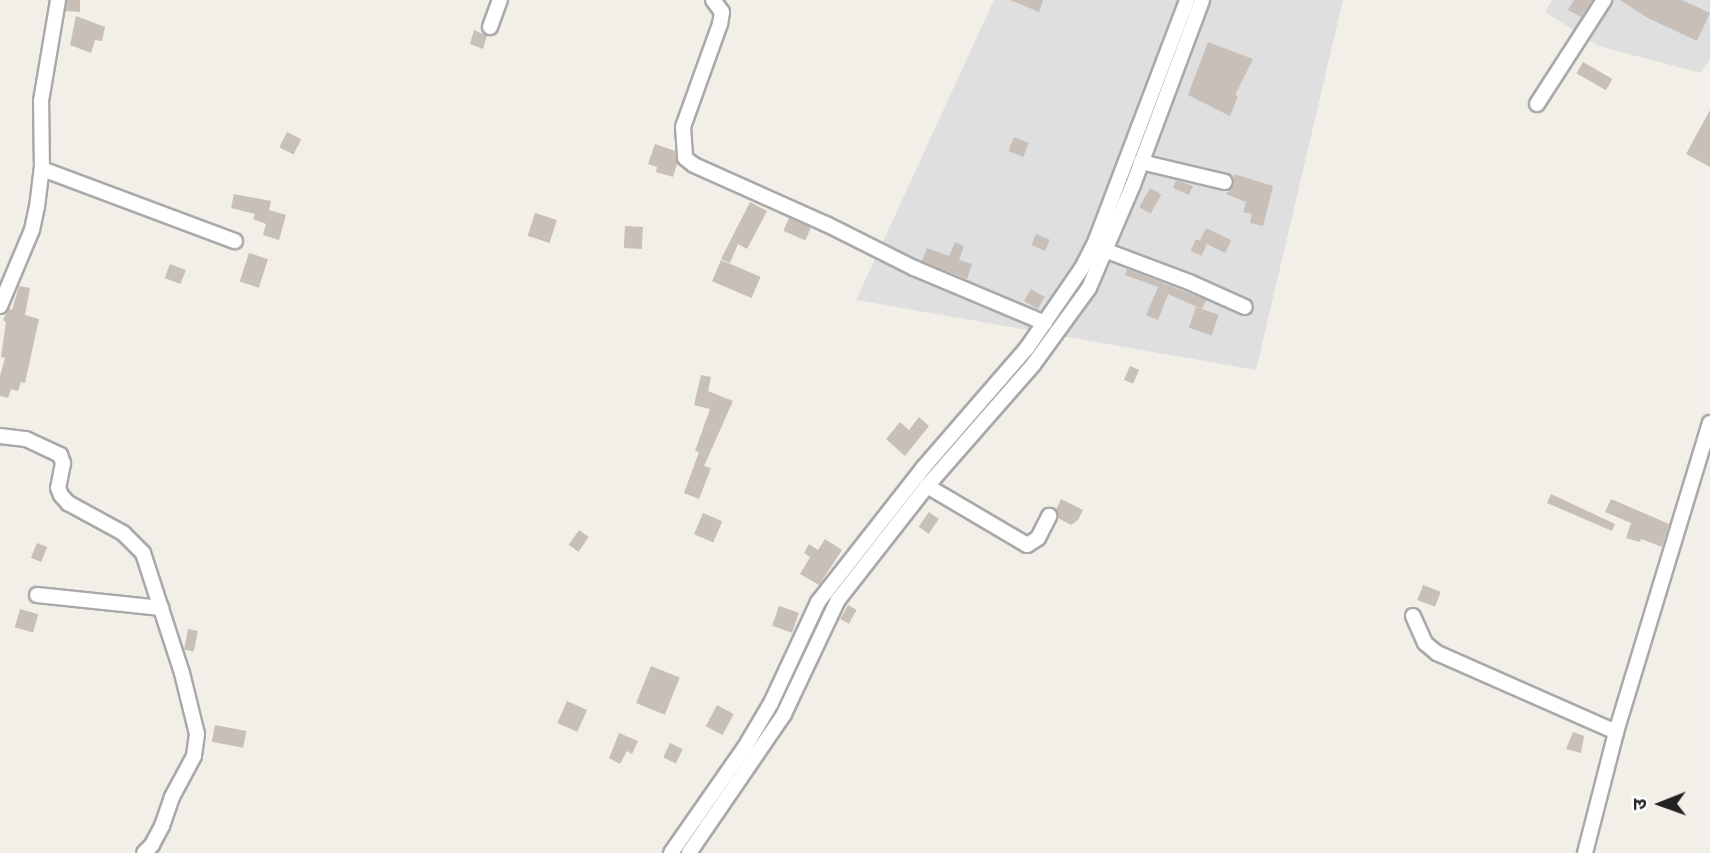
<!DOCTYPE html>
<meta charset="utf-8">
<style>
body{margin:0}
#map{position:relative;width:1710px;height:853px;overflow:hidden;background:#f2efe9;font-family:Montserrat,"Noto Sans Devanagari",sans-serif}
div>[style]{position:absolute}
.residential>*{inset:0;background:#e0dfdf}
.building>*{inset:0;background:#c7bfb8;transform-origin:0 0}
.roads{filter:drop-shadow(2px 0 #a9a9a9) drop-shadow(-2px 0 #a9a9a9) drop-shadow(0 2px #a9a9a9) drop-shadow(0 -2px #a9a9a9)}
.minor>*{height:14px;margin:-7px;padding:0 7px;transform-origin:7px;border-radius:7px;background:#fff}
span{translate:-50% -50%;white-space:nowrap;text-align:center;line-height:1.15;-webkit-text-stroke:7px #fff;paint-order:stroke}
.north{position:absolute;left:1626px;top:769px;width:70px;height:70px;-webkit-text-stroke:5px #fff;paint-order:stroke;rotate:269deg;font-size:19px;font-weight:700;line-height:28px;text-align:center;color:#222}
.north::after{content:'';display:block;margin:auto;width:24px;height:32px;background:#222;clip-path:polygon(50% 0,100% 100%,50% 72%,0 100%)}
</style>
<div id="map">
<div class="residential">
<div style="clip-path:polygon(994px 0,1343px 0,1256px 370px,856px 300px)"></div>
<div style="clip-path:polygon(1552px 0,1710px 0,1710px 59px,1701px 73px,1598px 46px,1545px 12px)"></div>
</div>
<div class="building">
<div style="clip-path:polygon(67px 0,80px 0,80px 12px,66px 11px)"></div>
<div style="clip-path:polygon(1010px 0,1043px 0,1039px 12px)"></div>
<div style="clip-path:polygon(1574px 0,1593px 0,1581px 17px,1568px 10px)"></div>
<div style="clip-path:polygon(1620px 0,1682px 0,1710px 13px,1697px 41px,1648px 18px)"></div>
<div style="clip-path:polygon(76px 16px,105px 27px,102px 41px,95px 40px,91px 53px,70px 45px)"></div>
<div style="clip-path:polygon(474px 30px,487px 36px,483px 49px,470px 44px)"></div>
<div style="clip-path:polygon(1208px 42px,1253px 59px,1235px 95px,1238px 96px,1230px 116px,1188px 95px)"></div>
<div style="left:1583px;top:62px;width:34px;height:13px;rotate:30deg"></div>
<div style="clip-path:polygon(1710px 110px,1710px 167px,1686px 154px)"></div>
<div style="left:287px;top:132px;width:16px;height:17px;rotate:27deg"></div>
<div style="left:1014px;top:137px;width:16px;height:15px;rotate:22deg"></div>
<div style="clip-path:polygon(655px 144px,675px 151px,677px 164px,673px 177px,656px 172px,657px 167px,648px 164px)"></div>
<div style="clip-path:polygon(1234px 174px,1273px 186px,1263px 226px,1250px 223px,1252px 214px,1243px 212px,1246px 202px,1226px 194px,1234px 185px)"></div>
<div style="clip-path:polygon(1176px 180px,1193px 186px,1189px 195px,1173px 188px)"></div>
<div style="left:1150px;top:188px;width:13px;height:22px;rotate:29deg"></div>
<div style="clip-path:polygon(234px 194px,271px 201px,269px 210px,286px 215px,279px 240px,263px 235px,266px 224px,253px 219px,255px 214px,231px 208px)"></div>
<div style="clip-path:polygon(750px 202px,767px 211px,747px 249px,738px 244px,730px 263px,721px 259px)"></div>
<div style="left:535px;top:213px;width:23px;height:24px;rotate:18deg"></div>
<div style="left:789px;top:218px;width:24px;height:14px;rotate:24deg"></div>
<div style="left:625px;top:226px;width:18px;height:22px;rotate:3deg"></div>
<div style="left:1206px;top:228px;width:28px;height:14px;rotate:26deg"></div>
<div style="left:1036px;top:234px;width:15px;height:12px;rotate:23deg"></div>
<div style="left:1196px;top:239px;width:12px;height:13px;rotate:24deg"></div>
<div style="clip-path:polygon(955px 242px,964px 246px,959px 260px,972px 264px,967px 279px,922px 261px,927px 248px,949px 256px)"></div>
<div style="left:249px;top:253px;width:20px;height:30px;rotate:18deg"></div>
<div style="left:721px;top:260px;width:43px;height:23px;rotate:23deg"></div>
<div style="left:170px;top:264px;width:17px;height:15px;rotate:21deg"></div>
<div style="clip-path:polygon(1127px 269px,1206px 300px,1202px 309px,1168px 294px,1158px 320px,1146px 315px,1158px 287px,1125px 275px)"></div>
<div style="clip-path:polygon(19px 286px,30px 288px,25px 315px,39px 319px,25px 383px,21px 382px,18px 391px,11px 389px,8px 398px,0 396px,0 376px,5px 358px,1px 357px,6px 322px,3px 320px,9px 309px,12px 310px)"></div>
<div style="left:1031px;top:289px;width:16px;height:14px;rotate:30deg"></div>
<div style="left:1196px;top:307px;width:24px;height:22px;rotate:19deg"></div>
<div style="left:1130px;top:366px;width:10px;height:15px;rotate:24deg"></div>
<div style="clip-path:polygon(701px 375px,711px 377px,708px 391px,733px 401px,704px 466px,711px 468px,699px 499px,684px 493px,699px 452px,695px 451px,710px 409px,694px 405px)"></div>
<div style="clip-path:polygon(919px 417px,929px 426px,905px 456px,886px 439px,900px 422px,909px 430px)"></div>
<div style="clip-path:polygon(1551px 494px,1615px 524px,1612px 531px,1547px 503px)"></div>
<div style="clip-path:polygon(1061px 499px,1083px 510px,1078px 520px,1071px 525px,1058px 518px,1056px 510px)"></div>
<div style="clip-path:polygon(1611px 499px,1669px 524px,1662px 547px,1641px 539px,1640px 542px,1626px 538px,1631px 523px,1605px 512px)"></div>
<div style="left:929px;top:512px;width:12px;height:18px;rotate:35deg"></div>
<div style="left:703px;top:513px;width:21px;height:23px;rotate:23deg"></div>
<div style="left:579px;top:530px;width:12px;height:18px;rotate:35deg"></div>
<div style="clip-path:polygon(825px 539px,842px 550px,819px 585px,800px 574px,810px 557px,804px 553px,809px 544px,818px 550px)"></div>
<div style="left:37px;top:543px;width:11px;height:16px;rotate:22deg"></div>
<div style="left:1423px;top:585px;width:19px;height:16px;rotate:21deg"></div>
<div style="left:848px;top:605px;width:10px;height:16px;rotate:29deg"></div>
<div style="left:779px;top:606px;width:21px;height:21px;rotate:19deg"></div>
<div style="left:20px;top:609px;width:19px;height:19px;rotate:16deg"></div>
<div style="left:188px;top:629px;width:10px;height:21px;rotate:11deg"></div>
<div style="left:651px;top:666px;width:31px;height:40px;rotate:22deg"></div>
<div style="left:567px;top:701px;width:22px;height:24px;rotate:24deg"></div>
<div style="left:717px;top:705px;width:19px;height:24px;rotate:28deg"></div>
<div style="left:215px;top:725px;width:32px;height:17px;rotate:11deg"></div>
<div style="clip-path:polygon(1573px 732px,1584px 736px,1581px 753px,1566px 749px)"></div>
<div style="clip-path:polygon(619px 733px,638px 741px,632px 754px,627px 751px,620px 764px,609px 758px)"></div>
<div style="left:670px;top:743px;width:14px;height:16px;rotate:25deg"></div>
</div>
<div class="roads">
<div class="minor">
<div style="left:713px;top:0;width:15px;rotate:53deg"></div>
<div style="left:722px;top:12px;width:12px;rotate:99deg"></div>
<div style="left:720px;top:24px;width:109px;rotate:109.8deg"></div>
<div style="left:683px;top:127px;width:31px;rotate:86deg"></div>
<div style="left:685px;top:158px;width:11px;rotate:38deg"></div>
<div style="left:694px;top:165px;width:145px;rotate:24.1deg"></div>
<div style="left:826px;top:224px;width:98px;rotate:26.6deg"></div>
<div style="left:914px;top:268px;width:142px;rotate:22.8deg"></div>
<div style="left:490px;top:27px;width:29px;rotate:-70deg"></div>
<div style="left:1537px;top:104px;width:124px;rotate:-57.2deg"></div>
<div style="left:1141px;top:162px;width:86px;rotate:13.4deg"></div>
<div style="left:42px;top:169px;width:206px;rotate:20.5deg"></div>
<div style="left:1107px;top:251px;width:88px;rotate:20.7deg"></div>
<div style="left:1189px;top:282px;width:61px;rotate:24.1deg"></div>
<div style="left:0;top:306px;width:82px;rotate:-67.2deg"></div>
<div style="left:32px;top:230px;width:24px;rotate:-78deg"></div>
<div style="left:37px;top:207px;width:38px;rotate:-83deg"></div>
<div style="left:42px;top:169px;width:68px;rotate:-90.8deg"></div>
<div style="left:41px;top:101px;width:102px;rotate:-80.4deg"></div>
<div style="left:0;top:436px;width:26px;rotate:7deg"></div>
<div style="left:26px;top:439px;width:38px;rotate:25deg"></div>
<div style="left:60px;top:455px;width:9px;rotate:69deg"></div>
<div style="left:63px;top:463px;width:25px;rotate:101deg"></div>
<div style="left:58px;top:488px;width:8px;rotate:67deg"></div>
<div style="left:61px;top:495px;width:11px;rotate:49deg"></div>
<div style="left:68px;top:503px;width:63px;rotate:28.6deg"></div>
<div style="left:123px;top:533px;width:28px;rotate:45deg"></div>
<div style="left:143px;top:553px;width:126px;rotate:72deg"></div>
<div style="left:182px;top:673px;width:63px;rotate:76.2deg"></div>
<div style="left:197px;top:734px;width:22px;rotate:98deg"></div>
<div style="left:194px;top:756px;width:47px;rotate:118.2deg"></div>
<div style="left:172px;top:797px;width:31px;rotate:109deg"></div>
<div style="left:162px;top:826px;width:21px;rotate:118deg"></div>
<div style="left:152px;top:845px;width:11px;rotate:135deg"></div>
<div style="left:927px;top:486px;width:116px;rotate:30.5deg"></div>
<div style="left:1027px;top:545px;width:13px;rotate:-32deg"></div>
<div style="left:1038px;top:538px;width:25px;rotate:-63deg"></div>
<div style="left:37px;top:595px;width:125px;rotate:6deg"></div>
<div style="left:1413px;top:616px;width:30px;rotate:66deg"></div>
<div style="left:1425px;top:643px;width:16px;rotate:40deg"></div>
<div style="left:1437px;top:653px;width:196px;rotate:23.8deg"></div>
<div style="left:671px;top:853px;width:129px;rotate:-55.1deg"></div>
<div style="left:745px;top:747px;width:51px;rotate:-59.4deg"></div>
<div style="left:771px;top:703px;width:111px;rotate:-65deg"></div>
<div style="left:818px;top:602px;width:170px;rotate:-51.9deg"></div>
<div style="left:923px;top:468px;width:159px;rotate:-49.1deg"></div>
<div style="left:1027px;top:348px;width:97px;rotate:-55.5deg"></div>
<div style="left:1082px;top:268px;width:31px;rotate:-63deg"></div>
<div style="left:1096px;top:240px;width:257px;rotate:-69.2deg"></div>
<div style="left:689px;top:853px;width:168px;rotate:-55.6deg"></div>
<div style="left:784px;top:714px;width:126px;rotate:-64.7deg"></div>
<div style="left:838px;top:600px;width:145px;rotate:-52deg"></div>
<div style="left:927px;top:486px;width:161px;rotate:-48.8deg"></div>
<div style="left:1033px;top:365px;width:95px;rotate:-54deg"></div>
<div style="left:1089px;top:288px;width:112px;rotate:-66.9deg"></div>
<div style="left:1133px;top:185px;width:197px;rotate:-69.5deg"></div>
<div style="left:1585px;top:853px;width:125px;rotate:-75.6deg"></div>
<div style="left:1616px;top:732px;width:323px;rotate:-73.1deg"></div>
</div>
</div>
<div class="north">उ</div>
</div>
